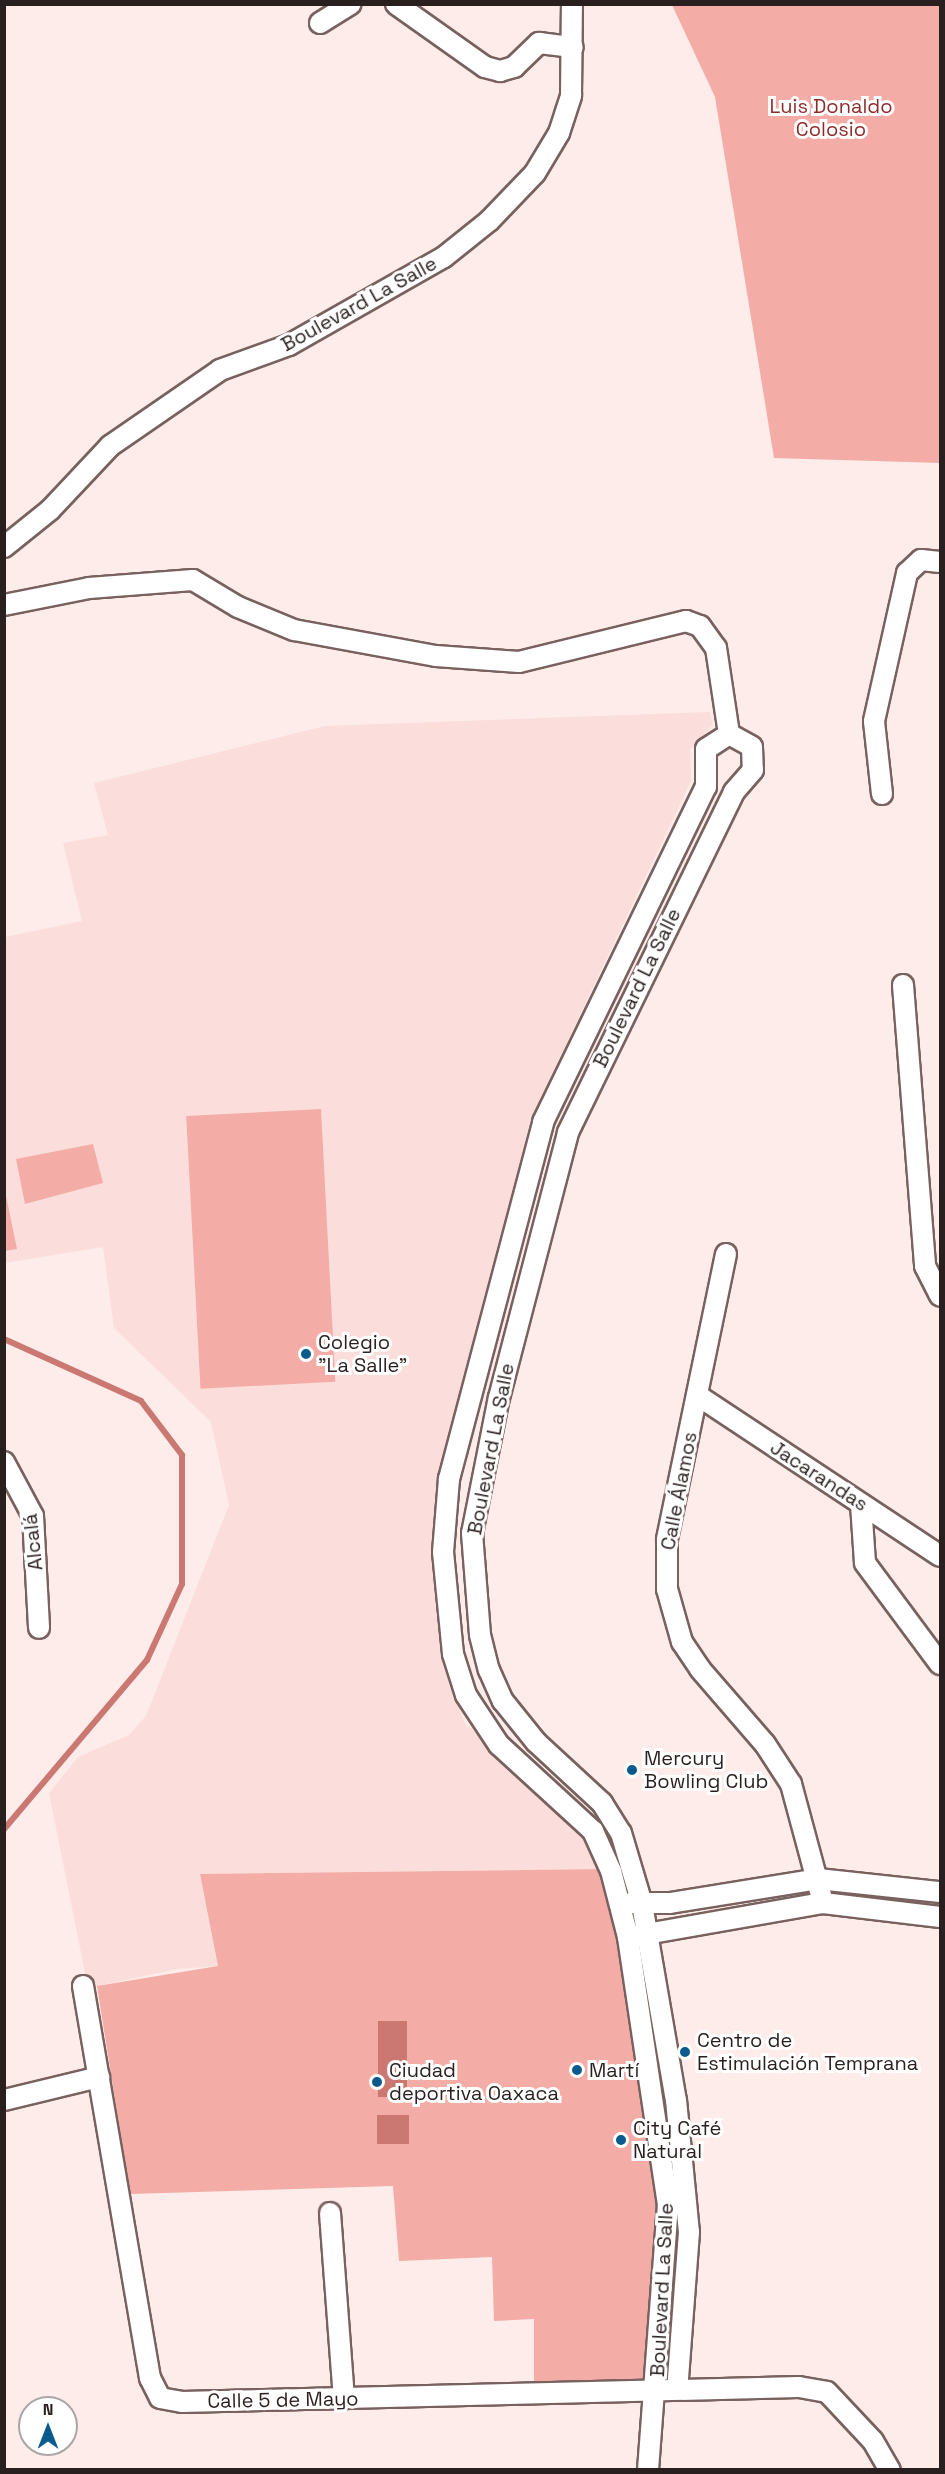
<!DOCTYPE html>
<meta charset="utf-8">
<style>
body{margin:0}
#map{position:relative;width:945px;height:2474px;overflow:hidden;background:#fdecea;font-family:"Space Grotesk",sans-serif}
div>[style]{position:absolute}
.built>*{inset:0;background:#fbdedb}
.green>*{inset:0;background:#f3ada6;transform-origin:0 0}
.water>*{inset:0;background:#cb7872;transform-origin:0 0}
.stream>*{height:6px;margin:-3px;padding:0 3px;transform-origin:3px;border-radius:3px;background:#cb7872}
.roads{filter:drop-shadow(2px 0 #78615f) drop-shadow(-2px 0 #78615f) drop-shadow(0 2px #78615f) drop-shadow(0 -2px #78615f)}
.minor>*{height:20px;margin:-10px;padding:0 10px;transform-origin:10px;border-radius:10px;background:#fff}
.dots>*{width:16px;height:16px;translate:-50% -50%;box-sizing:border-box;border:3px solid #fff;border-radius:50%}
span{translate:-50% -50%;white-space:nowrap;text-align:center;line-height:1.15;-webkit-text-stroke:6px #fff;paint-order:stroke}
.park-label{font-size:20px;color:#8f2b2b}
.street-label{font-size:20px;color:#291f1e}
.poi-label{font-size:20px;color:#291f1e}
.left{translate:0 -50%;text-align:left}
.frame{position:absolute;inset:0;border:6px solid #291f1e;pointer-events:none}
.north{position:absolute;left:18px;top:2396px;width:60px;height:60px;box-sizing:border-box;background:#fff;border:2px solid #a9a5a5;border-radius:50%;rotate:0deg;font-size:16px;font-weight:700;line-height:24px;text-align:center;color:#291f1e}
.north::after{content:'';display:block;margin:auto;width:21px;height:27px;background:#0b5a8d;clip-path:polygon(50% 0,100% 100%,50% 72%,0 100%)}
</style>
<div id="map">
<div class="built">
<div style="clip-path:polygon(710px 712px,713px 724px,690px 750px,691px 781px,530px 1120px,456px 1419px,437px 1586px,448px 1681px,465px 1723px,583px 1830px,602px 1869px,200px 1874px,218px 1966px,177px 1969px,88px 1988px,49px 1793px,78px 1757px,129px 1735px,146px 1716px,229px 1505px,211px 1422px,114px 1328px,103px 1247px,5px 1263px,5px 937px,82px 921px,63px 843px,108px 835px,94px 783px,325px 726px)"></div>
</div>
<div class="green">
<div style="clip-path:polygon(672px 5px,940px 5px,940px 463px,774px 458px,715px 97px)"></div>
<div style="left:321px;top:1109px;width:273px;height:135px;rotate:87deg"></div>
<div style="clip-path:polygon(93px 1144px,103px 1183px,25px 1204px,16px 1159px)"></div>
<div style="clip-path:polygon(4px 1186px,17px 1249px,5px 1251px,4px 1251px)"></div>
<div style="clip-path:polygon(602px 1869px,621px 1930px,660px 2234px,645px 2382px,534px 2384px,534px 2319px,494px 2321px,492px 2257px,399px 2261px,393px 2186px,130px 2194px,97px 1986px,218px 1966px,200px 1874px)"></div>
</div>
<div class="water">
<div style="left:378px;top:2021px;width:29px;height:76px"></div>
<div style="left:377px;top:2115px;width:32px;height:29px"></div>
</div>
<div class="stream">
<div style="left:4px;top:1339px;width:150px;rotate:24.3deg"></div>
<div style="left:141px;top:1401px;width:68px;rotate:52.8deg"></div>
<div style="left:182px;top:1455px;width:129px;rotate:90deg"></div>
<div style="left:182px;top:1584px;width:84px;rotate:114.7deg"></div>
<div style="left:147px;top:1660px;width:221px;rotate:130.2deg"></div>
</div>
<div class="roads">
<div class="minor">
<div style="left:396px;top:4px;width:109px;rotate:35.3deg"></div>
<div style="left:485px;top:67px;width:16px;rotate:15deg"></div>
<div style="left:500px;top:71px;width:15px;rotate:-16deg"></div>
<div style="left:514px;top:67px;width:35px;rotate:-44deg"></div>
<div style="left:539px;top:43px;width:34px;rotate:7deg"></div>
<div style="left:320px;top:23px;width:36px;rotate:-32deg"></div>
<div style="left:4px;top:547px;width:59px;rotate:-38.8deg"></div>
<div style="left:50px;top:510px;width:88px;rotate:-46.8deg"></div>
<div style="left:110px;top:446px;width:134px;rotate:-34.6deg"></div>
<div style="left:220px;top:370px;width:73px;rotate:-19.9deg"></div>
<div style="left:289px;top:345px;width:178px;rotate:-29.6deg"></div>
<div style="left:444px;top:257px;width:58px;rotate:-38.7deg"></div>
<div style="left:489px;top:221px;width:66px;rotate:-46.2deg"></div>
<div style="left:535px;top:173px;width:47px;rotate:-59deg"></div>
<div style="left:559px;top:133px;width:40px;rotate:-72deg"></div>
<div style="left:571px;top:95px;width:91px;rotate:-89.4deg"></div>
<div style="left:4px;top:605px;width:87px;rotate:-11.3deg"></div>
<div style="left:89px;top:588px;width:104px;rotate:-4.4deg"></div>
<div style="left:193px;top:580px;width:52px;rotate:31deg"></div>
<div style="left:238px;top:607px;width:61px;rotate:22.3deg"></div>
<div style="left:294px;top:630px;width:144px;rotate:10.4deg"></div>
<div style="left:436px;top:656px;width:83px;rotate:4.1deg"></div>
<div style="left:519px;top:662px;width:172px;rotate:-13.8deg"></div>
<div style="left:686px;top:621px;width:15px;rotate:20deg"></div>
<div style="left:700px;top:626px;width:27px;rotate:54deg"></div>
<div style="left:716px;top:648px;width:87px;rotate:81.4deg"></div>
<div style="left:882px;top:794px;width:73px;rotate:-96.3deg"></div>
<div style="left:874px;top:721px;width:152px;rotate:-77.4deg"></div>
<div style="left:907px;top:573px;width:19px;rotate:-43deg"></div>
<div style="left:921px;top:560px;width:19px;rotate:6deg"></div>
<div style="left:903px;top:985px;width:282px;rotate:85.5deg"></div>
<div style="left:925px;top:1266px;width:33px;rotate:63deg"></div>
<div style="left:726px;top:1254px;width:292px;rotate:101.7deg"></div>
<div style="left:667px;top:1540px;width:49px;rotate:90deg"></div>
<div style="left:667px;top:1589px;width:55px;rotate:74.2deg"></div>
<div style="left:682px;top:1642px;width:32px;rotate:56deg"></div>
<div style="left:700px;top:1669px;width:99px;rotate:49.1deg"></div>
<div style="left:765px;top:1744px;width:48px;rotate:57deg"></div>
<div style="left:791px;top:1784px;width:123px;rotate:74.9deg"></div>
<div style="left:697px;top:1395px;width:291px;rotate:33.5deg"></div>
<div style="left:4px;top:1462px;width:61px;rotate:61.8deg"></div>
<div style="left:33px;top:1516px;width:112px;rotate:86.9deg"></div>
<div style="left:861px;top:1504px;width:59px;rotate:86.1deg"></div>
<div style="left:865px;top:1563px;width:126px;rotate:53.4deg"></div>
<div style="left:631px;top:1903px;width:39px"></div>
<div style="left:670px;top:1903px;width:150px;rotate:-9.2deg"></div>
<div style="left:818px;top:1879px;width:123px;rotate:6.1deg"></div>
<div style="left:635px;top:1936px;width:191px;rotate:-10deg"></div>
<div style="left:823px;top:1903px;width:118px;rotate:6.8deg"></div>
<div style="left:83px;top:1986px;width:398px;rotate:80.3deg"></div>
<div style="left:150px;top:2378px;width:22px;rotate:63deg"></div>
<div style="left:160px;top:2398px;width:22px;rotate:10deg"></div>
<div style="left:182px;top:2402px;width:617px;rotate:-1.39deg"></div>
<div style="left:799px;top:2387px;width:28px;rotate:10deg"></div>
<div style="left:827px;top:2392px;width:67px;rotate:46.8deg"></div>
<div style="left:873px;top:2441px;width:34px;rotate:60deg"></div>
<div style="left:4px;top:2100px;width:98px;rotate:-13.6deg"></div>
<div style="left:330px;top:2213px;width:186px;rotate:85.7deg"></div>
<div style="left:648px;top:2470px;width:266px;rotate:-85.7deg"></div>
<div style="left:668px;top:2205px;width:271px;rotate:-98.5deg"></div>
<div style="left:628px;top:1937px;width:68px;rotate:-104.4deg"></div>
<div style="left:611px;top:1871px;width:44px;rotate:-114.2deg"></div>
<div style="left:593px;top:1831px;width:127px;rotate:-137.5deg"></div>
<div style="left:499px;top:1745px;width:60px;rotate:-123.4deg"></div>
<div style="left:466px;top:1695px;width:43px;rotate:-107.6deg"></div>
<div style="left:453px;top:1654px;width:102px;rotate:-95.6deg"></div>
<div style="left:443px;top:1552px;width:73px;rotate:-85.3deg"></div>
<div style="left:449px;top:1479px;width:369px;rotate:-75.2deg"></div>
<div style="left:543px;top:1122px;width:373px;rotate:-64.1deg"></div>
<div style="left:706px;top:787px;width:38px;rotate:-90deg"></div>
<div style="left:706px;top:749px;width:27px;rotate:-33deg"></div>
<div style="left:729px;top:734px;width:26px;rotate:29deg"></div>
<div style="left:752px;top:747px;width:23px;rotate:88deg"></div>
<div style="left:753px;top:770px;width:29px;rotate:131deg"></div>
<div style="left:734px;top:792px;width:379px;rotate:116deg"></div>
<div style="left:568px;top:1133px;width:273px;rotate:104.6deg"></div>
<div style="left:499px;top:1397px;width:139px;rotate:101.2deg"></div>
<div style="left:472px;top:1533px;width:102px;rotate:85.5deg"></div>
<div style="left:480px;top:1635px;width:36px;rotate:76deg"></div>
<div style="left:489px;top:1670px;width:34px;rotate:66deg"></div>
<div style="left:503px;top:1701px;width:53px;rotate:51.2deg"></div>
<div style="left:536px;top:1742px;width:90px;rotate:42.7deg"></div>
<div style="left:602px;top:1803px;width:36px;rotate:58deg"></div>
<div style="left:621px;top:1833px;width:74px;rotate:73.5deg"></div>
<div style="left:642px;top:1904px;width:199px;rotate:80.2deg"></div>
<div style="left:676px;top:2100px;width:133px;rotate:84.4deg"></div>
<div style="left:689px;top:2232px;width:158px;rotate:94.3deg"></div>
</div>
</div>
<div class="dots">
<div style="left:306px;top:1354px;background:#0b5a8d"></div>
<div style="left:632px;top:1770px;background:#0b5a8d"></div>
<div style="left:685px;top:2052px;background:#0b5a8d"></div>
<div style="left:577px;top:2070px;background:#0b5a8d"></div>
<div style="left:377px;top:2082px;background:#0b5a8d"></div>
<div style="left:621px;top:2140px;background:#0b5a8d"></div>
</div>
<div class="park-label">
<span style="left:831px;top:118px">Luis Donaldo<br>Colosio</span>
</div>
<div class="street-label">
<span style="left:359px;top:304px;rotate:-29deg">Boulevard La Salle</span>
<span style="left:637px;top:988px;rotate:-64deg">Boulevard La Salle</span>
<span style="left:491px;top:1449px;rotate:-79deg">Boulevard La Salle</span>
<span style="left:819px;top:1476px;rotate:33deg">Jacarandas</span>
<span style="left:679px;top:1491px;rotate:-79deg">Calle Álamos</span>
<span style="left:33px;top:1542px;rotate:-96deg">Alcalá</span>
<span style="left:662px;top:2290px;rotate:-87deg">Boulevard La Salle</span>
<span style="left:283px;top:2400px;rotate:-1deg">Calle 5 de Mayo</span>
</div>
<div class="poi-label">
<span class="left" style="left:318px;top:1354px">Colegio<br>"La Salle"</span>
<span class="left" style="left:644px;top:1770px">Mercury<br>Bowling Club</span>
<span class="left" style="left:697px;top:2052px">Centro de<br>Estimulación Temprana</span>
<span class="left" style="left:389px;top:2082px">Ciudad<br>deportiva Oaxaca</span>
<span class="left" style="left:589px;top:2070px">Martí</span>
<span class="left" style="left:633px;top:2140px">City Café<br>Natural</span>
</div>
<div class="frame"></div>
<div class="north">N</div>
</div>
